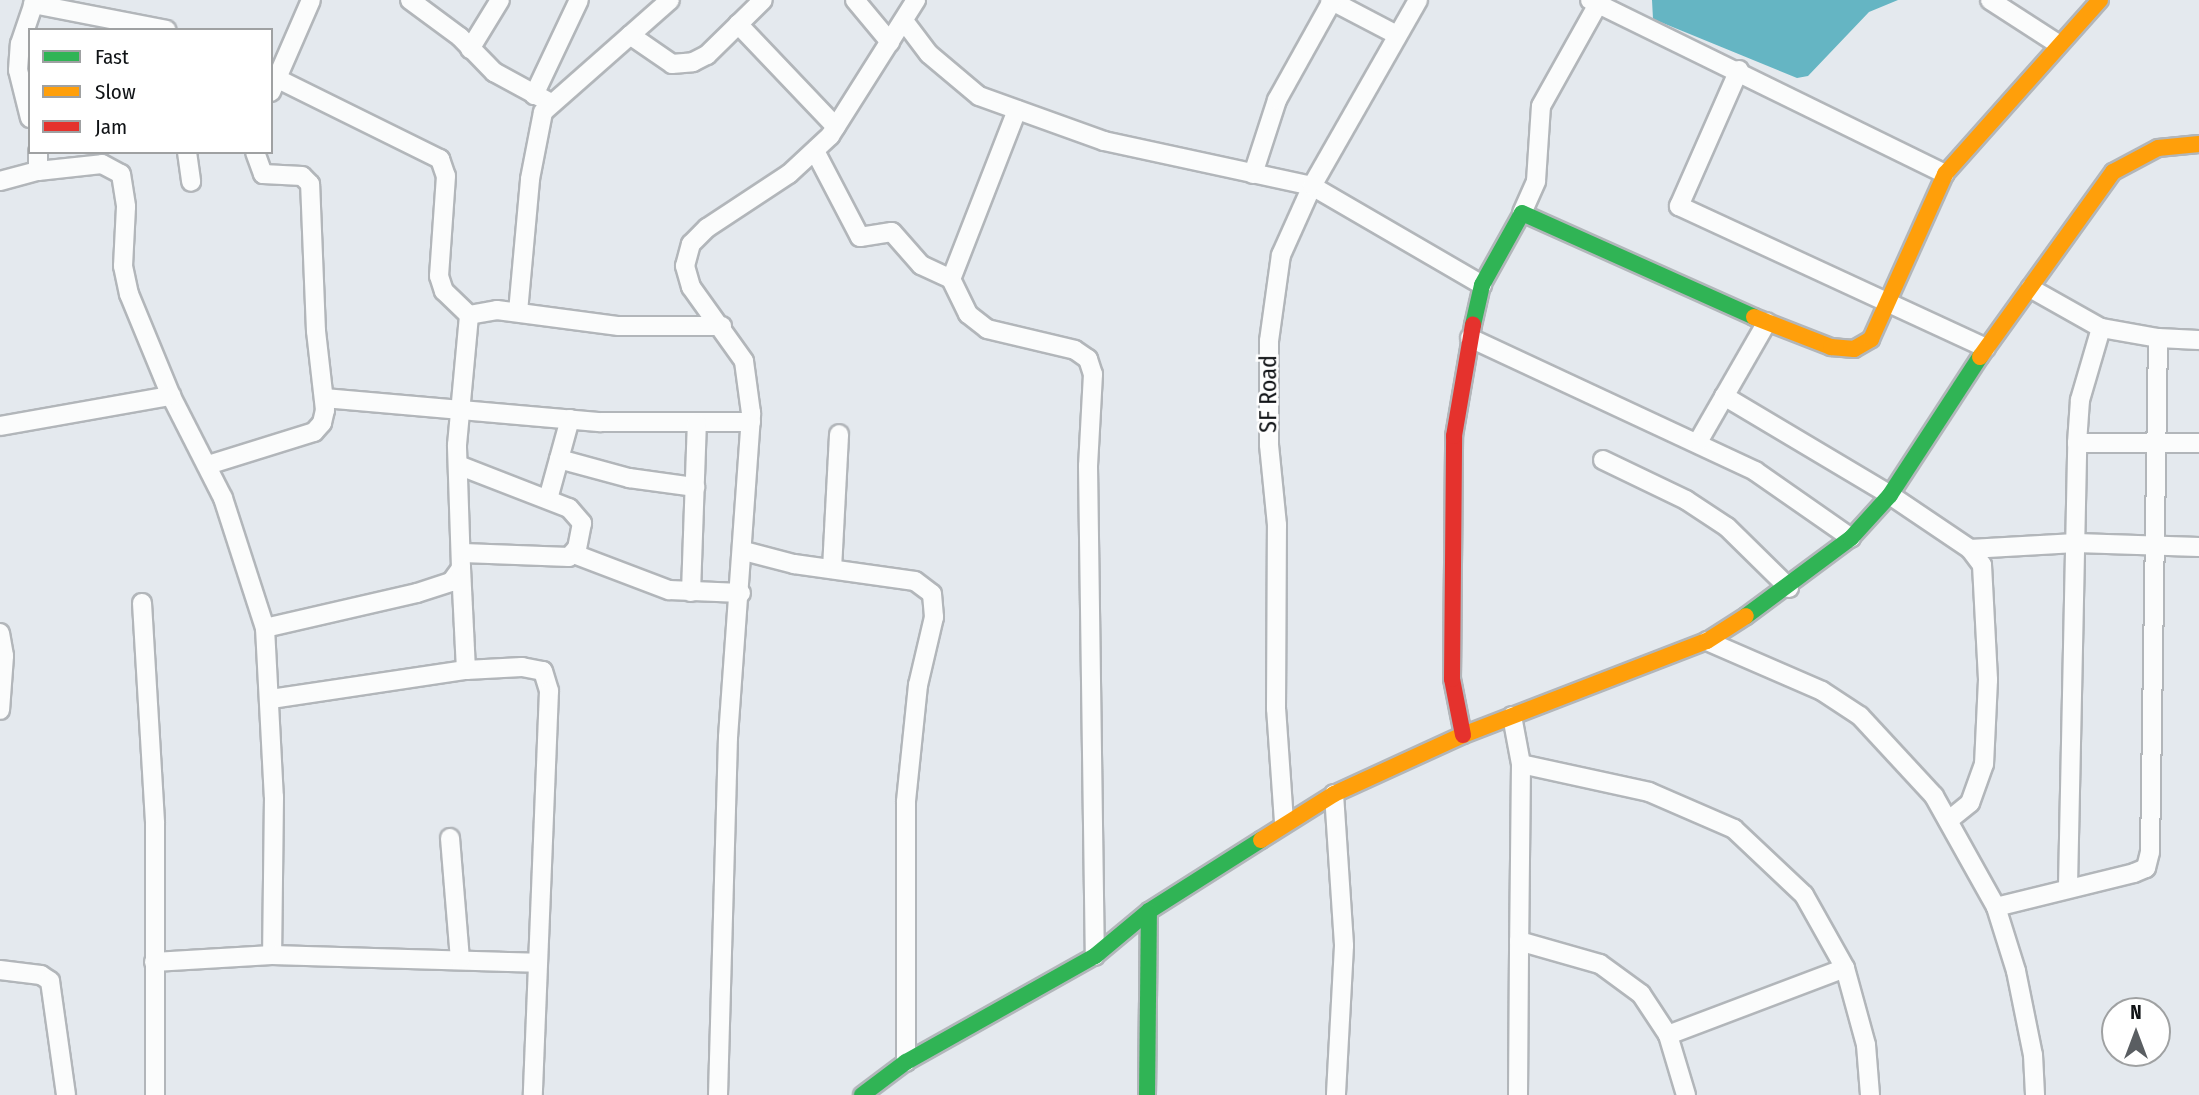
<!DOCTYPE html>
<style>
body{margin:0}
#map{position:relative;width:2199px;height:1095px;overflow:hidden;background:#e4e9ee;font-family:"Fira Sans Condensed",sans-serif}
div>[style]{position:absolute}
.water>*{inset:0;background:#65b5c3}
.roads{filter:drop-shadow(2px 0 #b2b6ba) drop-shadow(-2px 0 #b2b6ba) drop-shadow(0 2px #b2b6ba) drop-shadow(0 -2px #b2b6ba)}
.street>*{height:18px;margin:-9px;padding:0 9px;transform-origin:9px;border-radius:9px;background:#fbfcfc}
.fast>*{height:16px;margin:-8px;padding:0 8px;transform-origin:8px;border-radius:8px;background:#30b455}
.slow>*{height:16px;margin:-8px;padding:0 8px;transform-origin:8px;border-radius:8px;background:#ff9f0a}
.jam>*{height:16px;margin:-8px;padding:0 8px;transform-origin:8px;border-radius:8px;background:#e5322d}
span{translate:-50% -50%;white-space:nowrap;text-align:center;line-height:1.15;-webkit-text-stroke:5px #fff;paint-order:stroke}
.street-label{font-size:24px;color:#101316}
.legend{position:absolute;left:28px;top:28px;width:245px;height:126px;box-sizing:border-box;background:#fff;border:2px solid #9fa1a2;margin:0;padding:9px 12px;list-style:none;font-size:21px;color:#101316}
.legend li{display:flex;align-items:center;gap:14px;height:35px}
.legend b{width:35px;border:2px solid #9fa1a2}
.north{position:absolute;left:2101px;top:997px;width:70px;height:70px;box-sizing:border-box;background:#fff;border:2px solid #9fa1a2;border-radius:50%;rotate:0deg;font-size:19px;font-weight:700;line-height:28px;text-align:center;color:#101316}
.north::after{content:'';display:block;margin:auto;width:24px;height:32px;background:#5a5e62;clip-path:polygon(50% 0,100% 100%,50% 72%,0 100%)}
</style>
<div id="map">
<div class="water">
<div style="clip-path:polygon(1652px 0,1898px 0,1869px 12px,1808px 76px,1797px 78px,1653px 19px)"></div>
</div>
<div class="roads">
<div class="street">
<div style="left:410px;top:0;width:62px;rotate:36.5deg"></div>
<div style="left:460px;top:37px;width:49px;rotate:45.8deg"></div>
<div style="left:494px;top:72px;width:63px;rotate:28.6deg"></div>
<div style="left:855px;top:0;width:55px;rotate:50.2deg"></div>
<div style="left:1330px;top:0;width:76px;rotate:27.6deg"></div>
<div style="left:1590px;top:0;width:395px;rotate:26.1deg"></div>
<div style="left:1990px;top:0;width:81px;rotate:32.9deg"></div>
<div style="left:33px;top:4px;width:136px;rotate:11deg"></div>
<div style="left:904px;top:21px;width:41px;rotate:52.9deg"></div>
<div style="left:929px;top:54px;width:65px;rotate:40deg"></div>
<div style="left:979px;top:96px;width:133px;rotate:19.8deg"></div>
<div style="left:1104px;top:141px;width:213px;rotate:12.2deg"></div>
<div style="left:1312px;top:186px;width:197px;rotate:30.2deg"></div>
<div style="left:738px;top:24px;width:142px;rotate:46.4deg"></div>
<div style="left:630px;top:35px;width:51px;rotate:34.6deg"></div>
<div style="left:672px;top:64px;width:21px;rotate:-5deg"></div>
<div style="left:693px;top:62px;width:16px;rotate:-27deg"></div>
<div style="left:707px;top:55px;width:78px;rotate:-44.5deg"></div>
<div style="left:470px;top:49px;width:57px;rotate:-58.5deg"></div>
<div style="left:1739px;top:70px;width:149px;rotate:113.8deg"></div>
<div style="left:1679px;top:206px;width:338px;rotate:24.8deg"></div>
<div style="left:278px;top:79px;width:181px;rotate:26.3deg"></div>
<div style="left:440px;top:159px;width:18px;rotate:71deg"></div>
<div style="left:446px;top:176px;width:100px;rotate:94deg"></div>
<div style="left:439px;top:276px;width:16px;rotate:72deg"></div>
<div style="left:444px;top:291px;width:35px;rotate:44deg"></div>
<div style="left:271px;top:92px;width:100px;rotate:-66.5deg"></div>
<div style="left:534px;top:95px;width:105px;rotate:-64.7deg"></div>
<div style="left:1017px;top:110px;width:181px;rotate:111.3deg"></div>
<div style="left:951px;top:279px;width:39px;rotate:64deg"></div>
<div style="left:968px;top:314px;width:24px;rotate:38deg"></div>
<div style="left:987px;top:329px;width:90px;rotate:13.4deg"></div>
<div style="left:1075px;top:350px;width:16px;rotate:35deg"></div>
<div style="left:1088px;top:359px;width:16px;rotate:72deg"></div>
<div style="left:1093px;top:374px;width:92px;rotate:93.1deg"></div>
<div style="left:1088px;top:466px;width:490px;rotate:89.2deg"></div>
<div style="left:30px;top:118px;width:49px;rotate:-104deg"></div>
<div style="left:18px;top:70px;width:26px;rotate:-86deg"></div>
<div style="left:20px;top:44px;width:46px;rotate:-71.2deg"></div>
<div style="left:815px;top:151px;width:97px;rotate:62.4deg"></div>
<div style="left:860px;top:237px;width:32px;rotate:-9deg"></div>
<div style="left:892px;top:232px;width:44px;rotate:48.7deg"></div>
<div style="left:921px;top:265px;width:33px;rotate:25deg"></div>
<div style="left:187px;top:152px;width:30px;rotate:82deg"></div>
<div style="left:38px;top:171px;width:64px;rotate:-6.2deg"></div>
<div style="left:102px;top:164px;width:21px;rotate:28deg"></div>
<div style="left:121px;top:174px;width:33px;rotate:81deg"></div>
<div style="left:126px;top:207px;width:59px;rotate:92.9deg"></div>
<div style="left:123px;top:266px;width:29px;rotate:78deg"></div>
<div style="left:129px;top:294px;width:110px;rotate:67.6deg"></div>
<div style="left:171px;top:396px;width:114px;rotate:63deg"></div>
<div style="left:223px;top:498px;width:137px;rotate:72.1deg"></div>
<div style="left:265px;top:628px;width:156px;rotate:-13deg"></div>
<div style="left:417px;top:593px;width:36px;rotate:-18deg"></div>
<div style="left:451px;top:582px;width:17px;rotate:-54deg"></div>
<div style="left:461px;top:568px;width:123px;rotate:-91.9deg"></div>
<div style="left:457px;top:445px;width:131px;rotate:-84.7deg"></div>
<div style="left:469px;top:315px;width:28px;rotate:-10deg"></div>
<div style="left:497px;top:310px;width:123px;rotate:7.5deg"></div>
<div style="left:619px;top:326px;width:103px"></div>
<div style="left:1253px;top:174px;width:78px;rotate:-72deg"></div>
<div style="left:1277px;top:100px;width:113px;rotate:-60.9deg"></div>
<div style="left:0;top:181px;width:39px;rotate:-15deg"></div>
<div style="left:38px;top:171px;width:19px;rotate:-90deg"></div>
<div style="left:1522px;top:213px;width:35px;rotate:-66deg"></div>
<div style="left:1536px;top:181px;width:75px;rotate:-86.2deg"></div>
<div style="left:1541px;top:106px;width:117px;rotate:-60.8deg"></div>
<div style="left:518px;top:312px;width:134px;rotate:-84.8deg"></div>
<div style="left:530px;top:179px;width:68px;rotate:-79deg"></div>
<div style="left:543px;top:112px;width:169px;rotate:-41.4deg"></div>
<div style="left:1470px;top:338px;width:315px;rotate:25deg"></div>
<div style="left:1755px;top:471px;width:117px;rotate:34.9deg"></div>
<div style="left:2158px;top:338px;width:41px;rotate:2.8deg"></div>
<div style="left:1724px;top:396px;width:193px;rotate:30.8deg"></div>
<div style="left:1890px;top:495px;width:97px;rotate:34deg"></div>
<div style="left:1970px;top:549px;width:20px;rotate:53deg"></div>
<div style="left:1982px;top:565px;width:115px;rotate:87deg"></div>
<div style="left:1988px;top:680px;width:84px;rotate:92.7deg"></div>
<div style="left:1984px;top:764px;width:41px;rotate:109.7deg"></div>
<div style="left:1970px;top:803px;width:28px;rotate:141deg"></div>
<div style="left:324px;top:398px;width:278px;rotate:5deg"></div>
<div style="left:601px;top:422px;width:150px"></div>
<div style="left:0;top:426px;width:174px;rotate:-10deg"></div>
<div style="left:1698px;top:442px;width:138px;rotate:-60.1deg"></div>
<div style="left:2077px;top:443px;width:122px"></div>
<div style="left:559px;top:459px;width:73px;rotate:15.2deg"></div>
<div style="left:629px;top:478px;width:67px;rotate:7.8deg"></div>
<div style="left:1603px;top:460px;width:92px;rotate:25.7deg"></div>
<div style="left:1686px;top:500px;width:49px;rotate:33.4deg"></div>
<div style="left:1727px;top:527px;width:87px;rotate:44.5deg"></div>
<div style="left:208px;top:465px;width:111px;rotate:-17.3deg"></div>
<div style="left:314px;top:432px;width:12px;rotate:-48deg"></div>
<div style="left:322px;top:423px;width:13px;rotate:-77deg"></div>
<div style="left:325px;top:410px;width:80px;rotate:-96.5deg"></div>
<div style="left:316px;top:331px;width:147px;rotate:-92.3deg"></div>
<div style="left:310px;top:184px;width:11px;rotate:-135deg"></div>
<div style="left:302px;top:176px;width:39px;rotate:-177deg"></div>
<div style="left:263px;top:174px;width:23px;rotate:-110deg"></div>
<div style="left:458px;top:465px;width:119px;rotate:21.2deg"></div>
<div style="left:569px;top:508px;width:20px;rotate:49deg"></div>
<div style="left:582px;top:523px;width:25px;rotate:101deg"></div>
<div style="left:577px;top:548px;width:12px;rotate:132deg"></div>
<div style="left:569px;top:557px;width:106px;rotate:-177.8deg"></div>
<div style="left:548px;top:499px;width:83px;rotate:-74.6deg"></div>
<div style="left:1970px;top:549px;width:106px;rotate:-3.2deg"></div>
<div style="left:2076px;top:543px;width:123px;rotate:1.9deg"></div>
<div style="left:744px;top:551px;width:52px;rotate:14.6deg"></div>
<div style="left:794px;top:564px;width:122px;rotate:8deg"></div>
<div style="left:915px;top:581px;width:21px;rotate:37deg"></div>
<div style="left:932px;top:594px;width:23px;rotate:85deg"></div>
<div style="left:934px;top:617px;width:70px;rotate:103.2deg"></div>
<div style="left:918px;top:685px;width:118px;rotate:95.9deg"></div>
<div style="left:906px;top:802px;width:260px;rotate:90deg"></div>
<div style="left:574px;top:554px;width:102px;rotate:20.8deg"></div>
<div style="left:669px;top:590px;width:72px;rotate:2.4deg"></div>
<div style="left:461px;top:568px;width:102px;rotate:87.2deg"></div>
<div style="left:832px;top:569px;width:135px;rotate:-87deg"></div>
<div style="left:691px;top:592px;width:169px;rotate:-88deg"></div>
<div style="left:142px;top:603px;width:221px;rotate:86.6deg"></div>
<div style="left:155px;top:824px;width:271px;rotate:90deg"></div>
<div style="left:265px;top:628px;width:169px;rotate:87deg"></div>
<div style="left:274px;top:797px;width:158px;rotate:90.7deg"></div>
<div style="left:272px;top:955px;width:265px;rotate:1.7deg"></div>
<div style="left:0;top:633px;width:23px;rotate:80deg"></div>
<div style="left:4px;top:656px;width:54px;rotate:94.2deg"></div>
<div style="left:1707px;top:641px;width:125px;rotate:23.5deg"></div>
<div style="left:1822px;top:691px;width:45px;rotate:33.3deg"></div>
<div style="left:1860px;top:716px;width:109px;rotate:47.2deg"></div>
<div style="left:1934px;top:796px;width:127px;rotate:60.8deg"></div>
<div style="left:1996px;top:907px;width:67px;rotate:72.6deg"></div>
<div style="left:2016px;top:971px;width:86px;rotate:78.6deg"></div>
<div style="left:2033px;top:1055px;width:40px;rotate:87.1deg"></div>
<div style="left:271px;top:699px;width:197px;rotate:-8.5deg"></div>
<div style="left:466px;top:670px;width:56px;rotate:-3.1deg"></div>
<div style="left:522px;top:667px;width:21px;rotate:11deg"></div>
<div style="left:543px;top:671px;width:21px;rotate:73deg"></div>
<div style="left:549px;top:691px;width:404px;rotate:92.3deg"></div>
<div style="left:1512px;top:716px;width:49px;rotate:79.4deg"></div>
<div style="left:1521px;top:764px;width:177px;rotate:90.6deg"></div>
<div style="left:1519px;top:941px;width:84px;rotate:15.9deg"></div>
<div style="left:1600px;top:964px;width:51px;rotate:36.2deg"></div>
<div style="left:1641px;top:994px;width:49px;rotate:56.6deg"></div>
<div style="left:1668px;top:1035px;width:63px;rotate:73.3deg"></div>
<div style="left:1521px;top:764px;width:131px;rotate:12.3deg"></div>
<div style="left:1649px;top:792px;width:93px;rotate:23.5deg"></div>
<div style="left:1734px;top:829px;width:96px;rotate:43.3deg"></div>
<div style="left:1804px;top:895px;width:84px;rotate:60.7deg"></div>
<div style="left:1845px;top:968px;width:80px;rotate:74.7deg"></div>
<div style="left:1866px;top:1045px;width:50px;rotate:85.4deg"></div>
<div style="left:1334px;top:794px;width:152px;rotate:86.2deg"></div>
<div style="left:1344px;top:946px;width:149px;rotate:93.1deg"></div>
<div style="left:1284px;top:822px;width:113px;rotate:-94deg"></div>
<div style="left:1276px;top:709px;width:184px;rotate:-89.7deg"></div>
<div style="left:1277px;top:525px;width:80px;rotate:-95.7deg"></div>
<div style="left:1269px;top:445px;width:104px;rotate:-90deg"></div>
<div style="left:1269px;top:341px;width:87px;rotate:-82.1deg"></div>
<div style="left:1281px;top:255px;width:76px;rotate:-65.8deg"></div>
<div style="left:1312px;top:186px;width:214px;rotate:-60.3deg"></div>
<div style="left:450px;top:838px;width:122px;rotate:85.3deg"></div>
<div style="left:2068px;top:886px;width:443px;rotate:-88.8deg"></div>
<div style="left:2077px;top:443px;width:43px;rotate:-86deg"></div>
<div style="left:2080px;top:400px;width:75px;rotate:-73.7deg"></div>
<div style="left:1996px;top:907px;width:142px;rotate:-13.8deg"></div>
<div style="left:2134px;top:873px;width:13px;rotate:-23deg"></div>
<div style="left:2146px;top:868px;width:16px;rotate:-76deg"></div>
<div style="left:2150px;top:852px;width:514px;rotate:-89.11deg"></div>
<div style="left:2158px;top:338px;width:58px;rotate:-170deg"></div>
<div style="left:2101px;top:328px;width:81px;rotate:-150.6deg"></div>
<div style="left:154px;top:962px;width:118px;rotate:-3.4deg"></div>
<div style="left:0;top:970px;width:41px;rotate:7deg"></div>
<div style="left:41px;top:975px;width:11px;rotate:34deg"></div>
<div style="left:50px;top:981px;width:115px;rotate:82deg"></div>
<div style="left:1668px;top:1035px;width:189px;rotate:-20.7deg"></div>
<div style="left:718px;top:1095px;width:358px;rotate:-88.4deg"></div>
<div style="left:728px;top:737px;width:325px;rotate:-85.9deg"></div>
<div style="left:751px;top:413px;width:52px;rotate:-97.7deg"></div>
<div style="left:744px;top:361px;width:91px;rotate:-125.6deg"></div>
<div style="left:691px;top:287px;width:22px;rotate:-106deg"></div>
<div style="left:685px;top:266px;width:23px;rotate:-75deg"></div>
<div style="left:691px;top:244px;width:23px;rotate:-45deg"></div>
<div style="left:707px;top:228px;width:98px;rotate:-33.4deg"></div>
<div style="left:789px;top:174px;width:56px;rotate:-42.8deg"></div>
<div style="left:830px;top:136px;width:161px;rotate:-57.7deg"></div>
<div style="left:1518px;top:1095px;width:154px;rotate:-89.6deg"></div>
</div>
<div class="fast">
<div style="left:1473px;top:325px;width:41px;rotate:-77.3deg"></div>
<div style="left:1482px;top:285px;width:82px;rotate:-60.9deg"></div>
<div style="left:1522px;top:213px;width:254px;rotate:24.1deg"></div>
<div style="left:1746px;top:616px;width:131px;rotate:-36.6deg"></div>
<div style="left:1851px;top:538px;width:58px;rotate:-47.8deg"></div>
<div style="left:1890px;top:495px;width:165px;rotate:-56.9deg"></div>
<div style="left:862px;top:1095px;width:55px;rotate:-36.9deg"></div>
<div style="left:906px;top:1062px;width:217px;rotate:-29.3deg"></div>
<div style="left:1095px;top:956px;width:70px;rotate:-39.8deg"></div>
<div style="left:1149px;top:911px;width:133px;rotate:-32.4deg"></div>
<div style="left:1147px;top:1095px;width:184px;rotate:-89.4deg"></div>
</div>
<div class="slow">
<div style="left:1754px;top:317px;width:83px;rotate:21.3deg"></div>
<div style="left:1831px;top:347px;width:23px;rotate:5deg"></div>
<div style="left:1854px;top:349px;width:20px;rotate:-30deg"></div>
<div style="left:1871px;top:339px;width:181px;rotate:-65.8deg"></div>
<div style="left:1945px;top:174px;width:233px;rotate:-48.3deg"></div>
<div style="left:1980px;top:357px;width:228px;rotate:-54.3deg"></div>
<div style="left:2113px;top:172px;width:51px;rotate:-28.1deg"></div>
<div style="left:2158px;top:148px;width:41px;rotate:-5.6deg"></div>
<div style="left:1261px;top:840px;width:86px;rotate:-32.2deg"></div>
<div style="left:1334px;top:794px;width:142px;rotate:-24.6deg"></div>
<div style="left:1463px;top:735px;width:261px;rotate:-21.1deg"></div>
<div style="left:1707px;top:641px;width:46px;rotate:-32.7deg"></div>
</div>
<div class="jam">
<div style="left:1463px;top:735px;width:57px;rotate:-101.1deg"></div>
<div style="left:1452px;top:679px;width:243px;rotate:-89.5deg"></div>
<div style="left:1454px;top:436px;width:113px;rotate:-80.3deg"></div>
</div>
</div>
<div class="street-label">
<span style="left:1269px;top:394px;rotate:-90deg">SF Road</span>
</div>
<ul class="legend">
<li><b style="height:9px;background:#30b455"></b>Fast</li>
<li><b style="height:9px;background:#ff9f0a"></b>Slow</li>
<li><b style="height:9px;background:#e5322d"></b>Jam</li>
</ul>
<div class="north">N</div>
</div>
